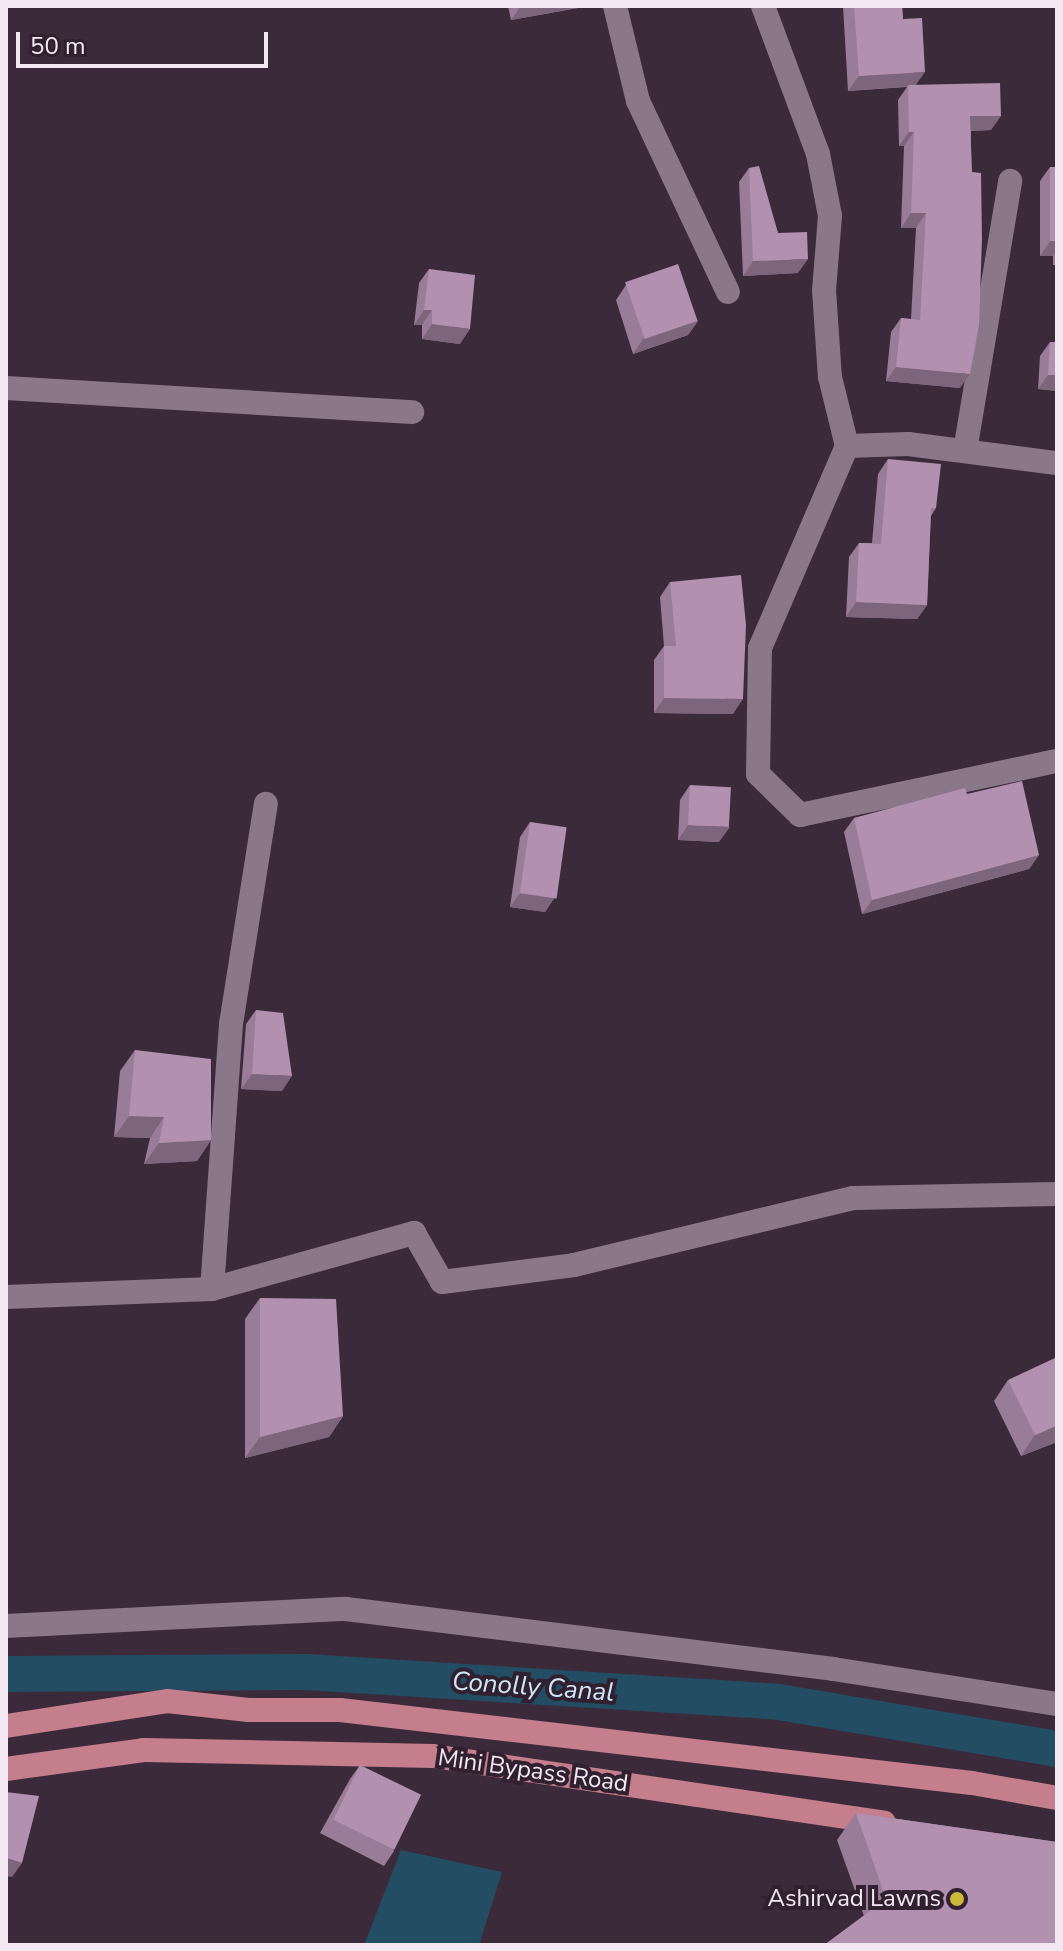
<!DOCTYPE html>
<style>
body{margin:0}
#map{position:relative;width:1063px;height:1951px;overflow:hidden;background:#3b2a3a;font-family:"Nunito Sans",sans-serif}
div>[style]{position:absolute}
.water>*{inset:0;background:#224d63}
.canal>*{height:36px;margin:-18px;padding:0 18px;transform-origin:18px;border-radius:18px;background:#224d63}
.minor>*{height:24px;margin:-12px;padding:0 12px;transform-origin:12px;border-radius:12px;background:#8b778a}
.major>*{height:24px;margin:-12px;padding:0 12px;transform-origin:12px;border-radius:12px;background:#c57e8c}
.wall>*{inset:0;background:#997c97}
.shaded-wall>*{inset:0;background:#7d657b}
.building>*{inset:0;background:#b290b0;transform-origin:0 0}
.dots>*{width:22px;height:22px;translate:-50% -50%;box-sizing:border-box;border:4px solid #312030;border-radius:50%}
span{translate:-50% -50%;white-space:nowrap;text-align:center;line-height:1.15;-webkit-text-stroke:8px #312030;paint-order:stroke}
.street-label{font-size:24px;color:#f4e8f3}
.poi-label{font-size:24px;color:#f4e8f3}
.right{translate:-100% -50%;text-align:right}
.water-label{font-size:26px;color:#cde9f8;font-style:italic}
.frame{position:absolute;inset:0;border:8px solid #f4e8f3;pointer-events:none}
.scale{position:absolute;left:16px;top:32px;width:252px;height:36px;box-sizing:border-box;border:4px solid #f4e8f3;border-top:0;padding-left:10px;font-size:24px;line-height:28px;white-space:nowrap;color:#f4e8f3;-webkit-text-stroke:6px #312030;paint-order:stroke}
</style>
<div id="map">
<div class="water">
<div style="clip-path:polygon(401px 1850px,502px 1872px,479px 1945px,364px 1945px)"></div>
</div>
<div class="canal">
<div style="left:6px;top:1674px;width:300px;rotate:-0.4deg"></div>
<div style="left:306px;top:1672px;width:474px;rotate:3.6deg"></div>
<div style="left:779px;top:1702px;width:282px;rotate:9.6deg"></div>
</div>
<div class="minor">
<div style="left:615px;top:6px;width:98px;rotate:76.4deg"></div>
<div style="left:638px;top:101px;width:211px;rotate:64.8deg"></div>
<div style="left:763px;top:6px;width:158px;rotate:69.6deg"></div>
<div style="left:818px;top:154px;width:63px;rotate:79deg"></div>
<div style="left:830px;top:216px;width:74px;rotate:94.6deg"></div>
<div style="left:824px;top:290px;width:87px;rotate:86.1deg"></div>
<div style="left:830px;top:377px;width:71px;rotate:76.2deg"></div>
<div style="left:847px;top:446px;width:61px;rotate:-1.9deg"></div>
<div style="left:908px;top:444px;width:150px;rotate:7.3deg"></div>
<div style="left:6px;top:388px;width:407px;rotate:3.4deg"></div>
<div style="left:847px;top:446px;width:220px;rotate:113.3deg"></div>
<div style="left:760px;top:648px;width:126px;rotate:90.9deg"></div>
<div style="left:758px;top:774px;width:59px;rotate:44.3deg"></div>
<div style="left:800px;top:815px;width:263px;rotate:-11.9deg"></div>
<div style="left:965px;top:451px;width:274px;rotate:-80.5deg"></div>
<div style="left:212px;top:1289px;width:266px;rotate:-85.9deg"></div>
<div style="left:231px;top:1024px;width:223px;rotate:-81deg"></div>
<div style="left:6px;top:1297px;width:206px;rotate:-2.2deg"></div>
<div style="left:212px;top:1289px;width:210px;rotate:-15.5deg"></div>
<div style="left:414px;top:1233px;width:56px;rotate:60.3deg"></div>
<div style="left:442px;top:1282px;width:133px;rotate:-7.3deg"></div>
<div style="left:574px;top:1265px;width:287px;rotate:-13.5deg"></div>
<div style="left:853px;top:1198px;width:204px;rotate:-1.1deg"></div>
<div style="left:6px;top:1626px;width:340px;rotate:-2.9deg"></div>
<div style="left:346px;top:1609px;width:491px;rotate:7deg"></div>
<div style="left:833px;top:1669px;width:227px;rotate:8.9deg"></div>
</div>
<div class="major">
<div style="left:6px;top:1726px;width:163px;rotate:-8.8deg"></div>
<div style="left:167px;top:1701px;width:82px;rotate:6.3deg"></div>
<div style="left:249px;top:1710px;width:91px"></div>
<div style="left:340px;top:1710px;width:636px;rotate:6.59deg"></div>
<div style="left:972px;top:1783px;width:86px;rotate:10deg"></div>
<div style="left:6px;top:1769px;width:139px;rotate:-7.8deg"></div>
<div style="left:144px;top:1750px;width:289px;rotate:1.2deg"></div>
<div style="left:433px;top:1756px;width:456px;rotate:8.4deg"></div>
</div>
<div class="wall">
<div style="clip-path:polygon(508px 6px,579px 6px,578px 8px,511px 20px)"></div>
<div style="clip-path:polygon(843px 6px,902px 6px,903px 19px,916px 85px,991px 130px,971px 131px,960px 388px,886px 381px,891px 332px,901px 318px,911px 319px,916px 228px,901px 228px,904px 146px,899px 146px,898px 100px,907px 87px,848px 91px)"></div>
<div style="clip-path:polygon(1050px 167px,1057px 167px,1057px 265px,1053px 265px,1053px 256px,1040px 256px,1040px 181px)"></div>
<div style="clip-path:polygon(749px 168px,778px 233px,798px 273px,743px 276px,739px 182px)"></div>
<div style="clip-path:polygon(429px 269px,460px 344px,422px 339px,422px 325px,414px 325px,419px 283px)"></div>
<div style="clip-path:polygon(626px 285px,698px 321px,688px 335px,633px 354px,616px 300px)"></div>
<div style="clip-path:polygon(1050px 342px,1057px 391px,1038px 389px,1040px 356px)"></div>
<div style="clip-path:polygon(888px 459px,936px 508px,931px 516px,927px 605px,917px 619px,846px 617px,849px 557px,859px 543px,872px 543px,878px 474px)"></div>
<div style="clip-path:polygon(670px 582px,733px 714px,654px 713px,654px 660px,664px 646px,660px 597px)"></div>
<div style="clip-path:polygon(690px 785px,719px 842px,678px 840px,680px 800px)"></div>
<div style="clip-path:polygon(967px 794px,1039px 855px,1029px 869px,862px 914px,844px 832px,854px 818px)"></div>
<div style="clip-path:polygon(530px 822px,555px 897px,545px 912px,510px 907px,520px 837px)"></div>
<div style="clip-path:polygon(256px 1010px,282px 1091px,241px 1089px,246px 1024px)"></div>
<div style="clip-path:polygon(135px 1050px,211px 1140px,197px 1161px,144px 1164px,150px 1138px,114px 1137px,120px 1071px)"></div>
<div style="clip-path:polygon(260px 1298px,343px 1416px,329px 1437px,245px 1458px,245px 1319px)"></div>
<div style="clip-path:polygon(1008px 1380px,1057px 1442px,1021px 1456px,994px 1401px)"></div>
<div style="clip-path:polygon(360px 1765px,394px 1851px,384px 1866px,320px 1833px,350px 1779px)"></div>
<div style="clip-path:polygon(856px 1813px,1057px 1842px,864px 1916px,837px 1840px)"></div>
</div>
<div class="shaded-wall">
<div style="clip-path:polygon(521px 6px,579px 6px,578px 8px,511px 20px)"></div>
<div style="clip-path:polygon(925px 72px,915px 86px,848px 91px,859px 76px)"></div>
<div style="clip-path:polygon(970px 116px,1001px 116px,991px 130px,960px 131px)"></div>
<div style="clip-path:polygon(909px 132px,914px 132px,904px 146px,899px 146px)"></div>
<div style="clip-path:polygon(911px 213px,926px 213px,916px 228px,901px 228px)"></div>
<div style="clip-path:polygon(1050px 241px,1057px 241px,1057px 250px,1053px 256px,1040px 256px)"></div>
<div style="clip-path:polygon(808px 259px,798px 273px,743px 276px,753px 261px)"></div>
<div style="clip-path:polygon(424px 310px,432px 310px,422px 325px,414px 325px)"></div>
<div style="clip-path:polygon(698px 321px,688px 335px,633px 354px,643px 339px)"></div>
<div style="clip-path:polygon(432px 324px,470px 329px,460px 344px,422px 339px)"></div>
<div style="clip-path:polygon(896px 367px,970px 374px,960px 388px,886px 381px)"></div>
<div style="clip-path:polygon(1048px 375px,1057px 375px,1057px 391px,1038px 389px)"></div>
<div style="clip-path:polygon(856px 602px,927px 605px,917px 619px,846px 617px)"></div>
<div style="clip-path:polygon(664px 698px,743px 699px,733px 714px,654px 713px)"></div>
<div style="clip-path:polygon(688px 825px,730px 827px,719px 842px,678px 840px)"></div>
<div style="clip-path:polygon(1039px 855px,1029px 869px,862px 914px,872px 900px)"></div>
<div style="clip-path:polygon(520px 893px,555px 897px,545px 912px,510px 907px)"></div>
<div style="clip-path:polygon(252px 1074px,292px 1076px,282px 1091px,241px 1089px)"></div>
<div style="clip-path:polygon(129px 1116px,164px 1117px,150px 1138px,114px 1137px)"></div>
<div style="clip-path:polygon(211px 1140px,197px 1161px,144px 1164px,159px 1143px)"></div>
<div style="clip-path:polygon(343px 1416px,329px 1437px,245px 1458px,260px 1437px)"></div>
<div style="clip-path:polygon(1057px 1426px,1057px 1442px,1021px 1456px,1035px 1435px)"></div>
<div style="clip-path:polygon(6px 1858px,22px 1863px,12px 1877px,6px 1876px)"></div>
</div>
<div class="building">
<div style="clip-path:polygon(854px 6px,902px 6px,903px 19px,922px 18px,925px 72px,859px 76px)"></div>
<div style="clip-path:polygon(1000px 83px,1001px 116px,970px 116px,972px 172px,981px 173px,982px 239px,979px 325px,970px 374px,896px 367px,901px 318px,920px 320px,926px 213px,911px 213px,914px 132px,909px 132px,908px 85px)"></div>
<div style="clip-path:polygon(759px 166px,778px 233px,807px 232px,808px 259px,753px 261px,749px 168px)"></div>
<div style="left:1050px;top:167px;width:7px;height:74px"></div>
<div style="left:678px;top:264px;width:60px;height:56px;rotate:71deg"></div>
<div style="clip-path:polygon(429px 269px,475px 275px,470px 329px,432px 324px,432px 310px,424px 310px)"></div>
<div style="clip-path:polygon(1050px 342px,1057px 342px,1057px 375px,1048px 375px)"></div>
<div style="clip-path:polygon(888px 459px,941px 464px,936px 508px,931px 508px,927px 605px,856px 602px,859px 543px,881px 544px)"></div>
<div style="clip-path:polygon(741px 575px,746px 625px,743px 699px,664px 698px,664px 646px,676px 646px,670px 582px)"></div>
<div style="clip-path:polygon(1022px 781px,1039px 855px,872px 900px,854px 818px,965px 788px,967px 794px)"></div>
<div style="left:690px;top:785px;width:41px;height:40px;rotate:3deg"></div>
<div style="left:530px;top:822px;width:37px;height:72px;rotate:8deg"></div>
<div style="clip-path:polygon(256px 1010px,283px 1013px,292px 1076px,252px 1074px)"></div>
<div style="clip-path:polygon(135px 1050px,211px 1059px,211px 1140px,159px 1143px,164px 1117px,129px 1116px)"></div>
<div style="clip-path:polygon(260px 1298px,336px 1299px,343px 1416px,260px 1437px)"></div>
<div style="clip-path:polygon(1057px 1357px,1057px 1426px,1035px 1435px,1008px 1380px)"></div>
<div style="left:360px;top:1765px;width:68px;height:61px;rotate:26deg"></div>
<div style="clip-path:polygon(6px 1792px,39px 1796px,22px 1863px,6px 1858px)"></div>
<div style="clip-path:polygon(856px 1813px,1057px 1842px,1057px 1945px,824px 1945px,886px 1899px)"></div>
</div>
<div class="dots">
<div style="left:957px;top:1899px;background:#cdb938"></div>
</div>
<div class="street-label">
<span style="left:533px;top:1771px;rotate:8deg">Mini Bypass Road</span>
</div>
<div class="poi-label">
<span class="right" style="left:941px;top:1899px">Ashirvad Lawns</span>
</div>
<div class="water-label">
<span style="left:533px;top:1687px;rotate:4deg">Conolly Canal</span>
</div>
<div class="frame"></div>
<div class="scale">50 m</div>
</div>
